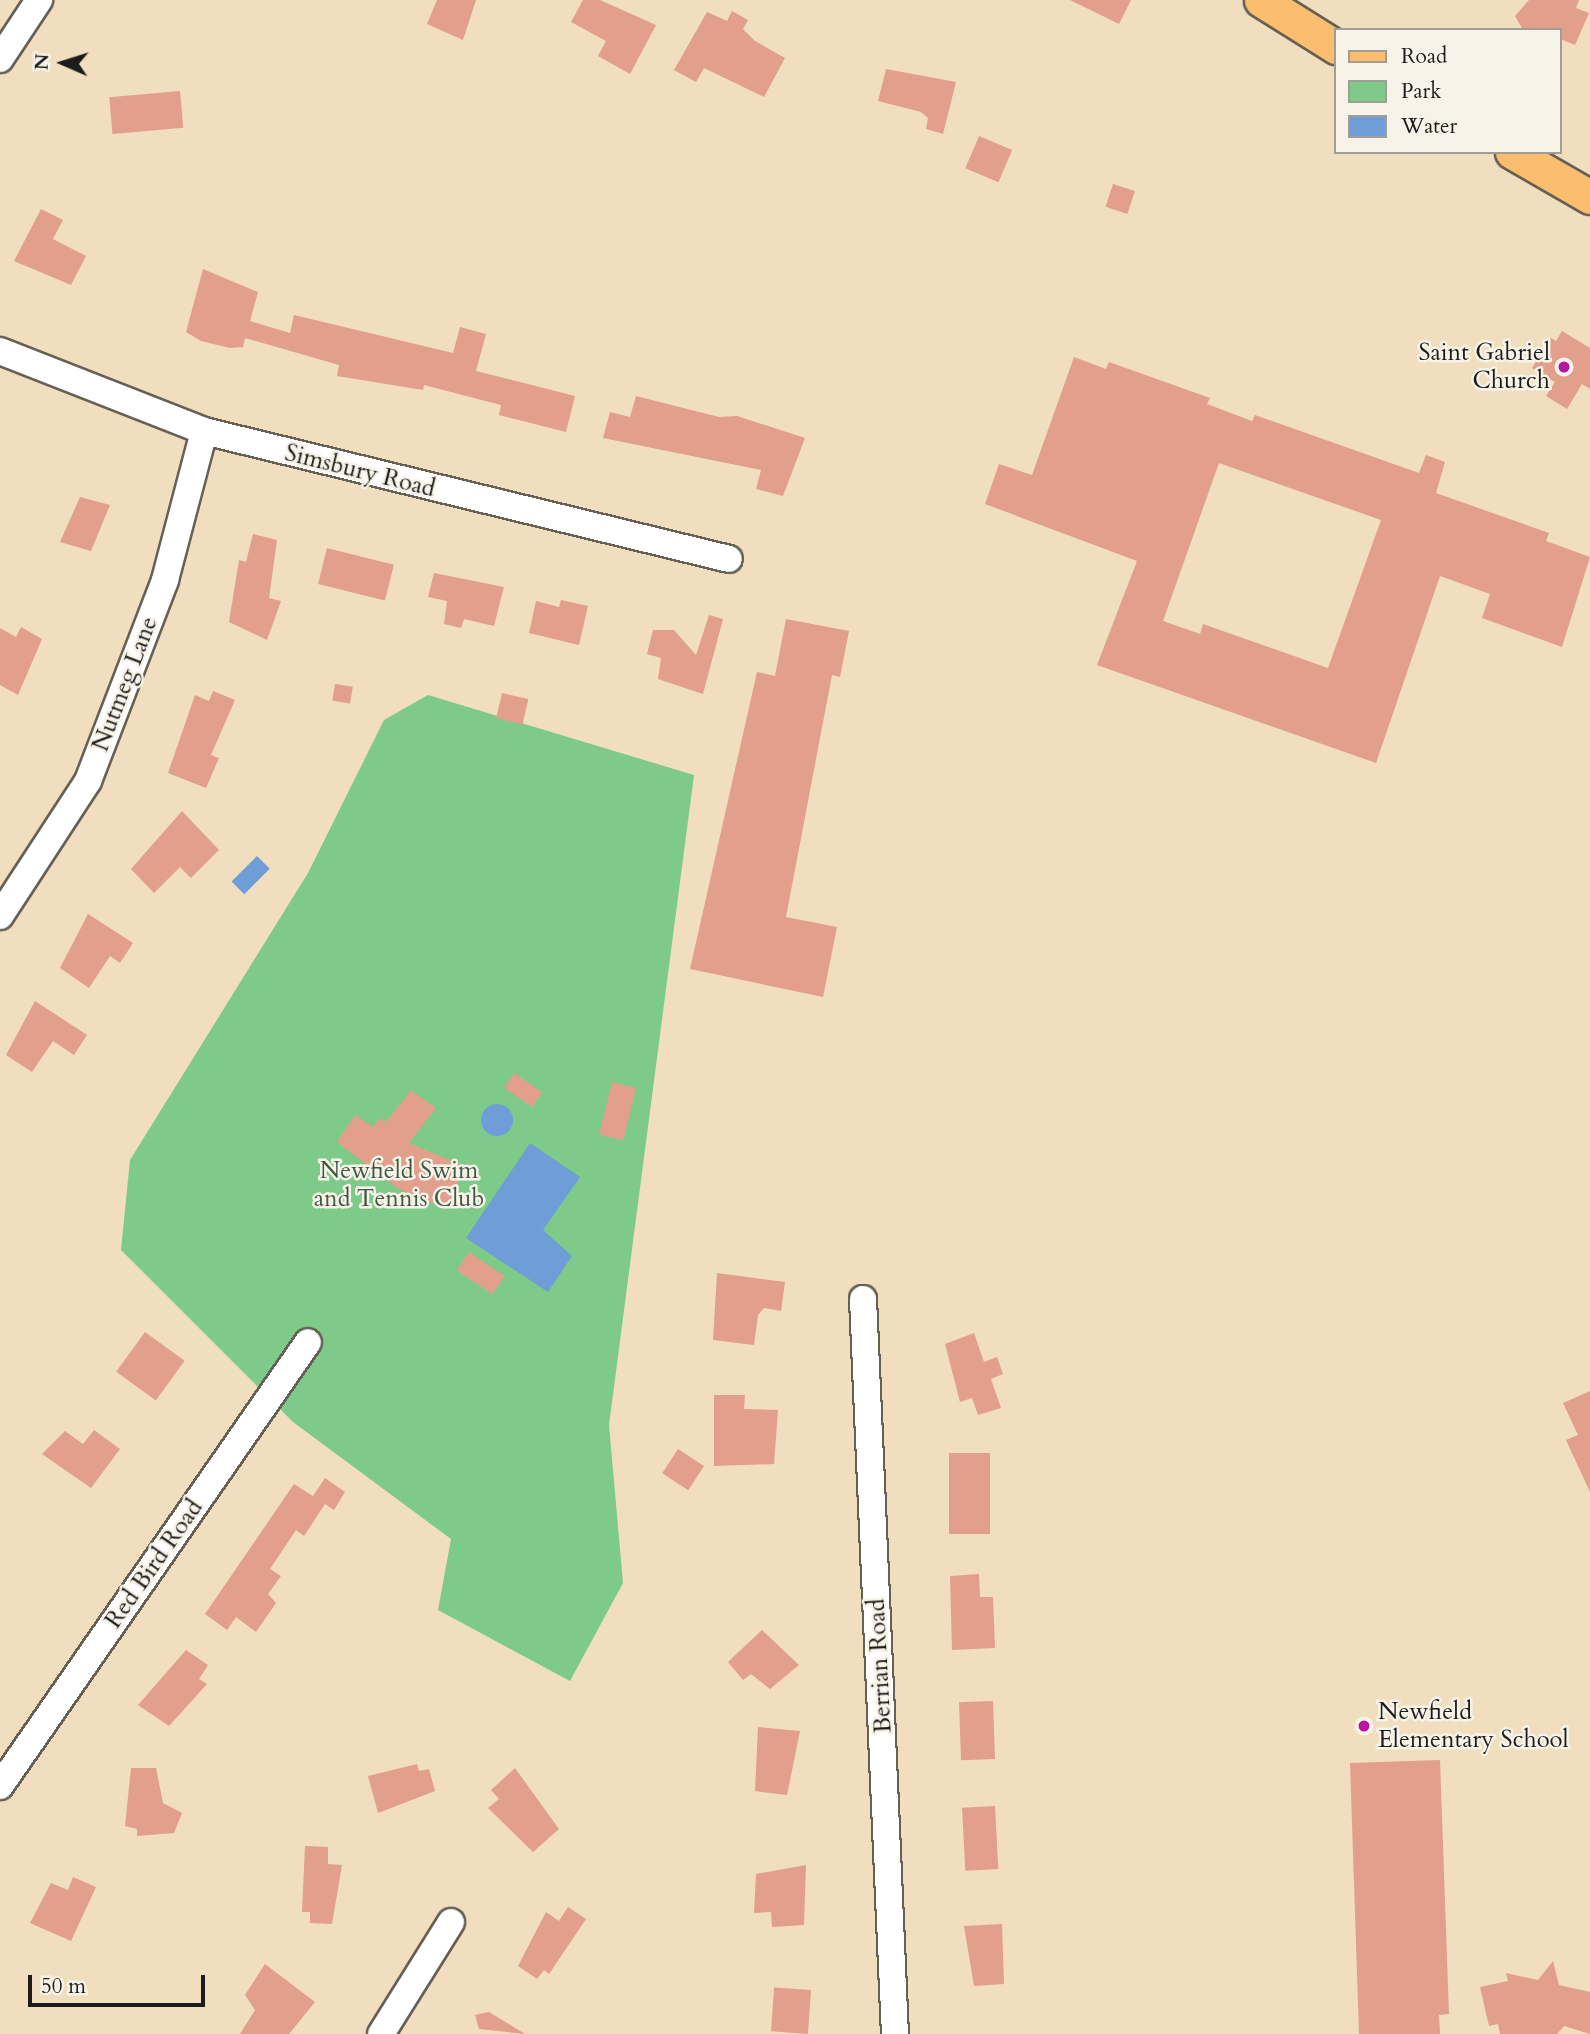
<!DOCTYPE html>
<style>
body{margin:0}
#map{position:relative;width:1590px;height:2034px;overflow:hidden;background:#f0debf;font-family:Cardo,serif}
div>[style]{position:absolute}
.green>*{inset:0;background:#7eca89}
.water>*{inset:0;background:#6f9dd7;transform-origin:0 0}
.round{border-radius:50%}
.building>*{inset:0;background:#e19f8c;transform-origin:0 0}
.roads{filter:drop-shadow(2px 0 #666055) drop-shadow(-2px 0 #666055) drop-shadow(0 2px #666055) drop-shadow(0 -2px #666055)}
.minor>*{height:26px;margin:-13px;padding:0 13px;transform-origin:13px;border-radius:13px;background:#fff}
.major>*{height:33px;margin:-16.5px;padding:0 16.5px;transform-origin:16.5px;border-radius:16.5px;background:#fabe6e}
.dots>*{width:19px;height:19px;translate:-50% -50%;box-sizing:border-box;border:4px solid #f7f3e8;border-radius:50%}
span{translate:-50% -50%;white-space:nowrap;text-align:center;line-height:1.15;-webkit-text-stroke:5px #f7f3e8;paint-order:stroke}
.poi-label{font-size:24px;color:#1c1c1c}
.right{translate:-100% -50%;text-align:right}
.left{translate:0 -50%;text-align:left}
.street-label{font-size:24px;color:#1c1c1c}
.park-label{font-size:24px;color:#3e5942}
.legend{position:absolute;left:1334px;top:28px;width:228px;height:126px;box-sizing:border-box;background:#f7f3e8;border:2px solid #9f9d96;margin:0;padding:9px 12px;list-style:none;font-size:21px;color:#1c1c1c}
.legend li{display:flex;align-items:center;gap:14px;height:35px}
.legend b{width:35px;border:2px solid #9f9d96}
.north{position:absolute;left:28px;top:28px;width:70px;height:70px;-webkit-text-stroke:5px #f7f3e8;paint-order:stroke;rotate:273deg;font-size:19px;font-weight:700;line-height:28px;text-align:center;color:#1c1c1c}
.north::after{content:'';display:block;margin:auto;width:24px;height:32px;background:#1c1c1c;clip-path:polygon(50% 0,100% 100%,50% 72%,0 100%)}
.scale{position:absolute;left:28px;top:1975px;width:177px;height:32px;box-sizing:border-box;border:4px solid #1c1c1c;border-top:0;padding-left:9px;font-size:21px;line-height:24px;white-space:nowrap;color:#1c1c1c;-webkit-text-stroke:5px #f7f3e8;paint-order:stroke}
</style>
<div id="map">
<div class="green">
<div style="clip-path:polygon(428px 695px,694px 775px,609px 1425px,623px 1583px,570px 1681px,438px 1610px,451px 1539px,293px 1422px,121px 1250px,130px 1160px,308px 873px,384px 720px)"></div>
</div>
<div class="water">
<div style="left:257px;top:856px;width:18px;height:36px;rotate:45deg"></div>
<div class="round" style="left:481px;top:1104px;width:32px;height:32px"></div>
<div style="clip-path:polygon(530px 1143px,580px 1177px,543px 1230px,572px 1256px,548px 1292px,466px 1238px)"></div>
</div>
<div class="building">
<div style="clip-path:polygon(437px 0,476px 0,463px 40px,427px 24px)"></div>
<div style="clip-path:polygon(583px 0,600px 0,656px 25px,630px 74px,598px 56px,606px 41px,571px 22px)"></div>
<div style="clip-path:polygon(1070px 0,1131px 0,1119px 24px)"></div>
<div style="clip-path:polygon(1529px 0,1579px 0,1576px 8px,1589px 13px,1575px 45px,1560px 39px,1560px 30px,1523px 30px,1515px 16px)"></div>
<div style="clip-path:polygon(732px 11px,748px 20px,743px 29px,755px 41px,785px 58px,764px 97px,704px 68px,696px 82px,674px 70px,707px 12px,727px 21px)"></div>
<div style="clip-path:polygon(886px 69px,956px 82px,943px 134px,926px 129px,928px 118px,921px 112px,878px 101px)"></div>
<div style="left:180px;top:91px;width:37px;height:71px;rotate:85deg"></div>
<div style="left:979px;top:136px;width:36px;height:35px;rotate:23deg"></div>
<div style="left:1113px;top:184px;width:23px;height:24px;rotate:18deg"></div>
<div style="clip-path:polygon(41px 209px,63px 220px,53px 239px,86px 256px,71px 285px,14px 261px)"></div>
<div style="clip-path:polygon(203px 269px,258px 292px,250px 321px,290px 333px,294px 315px,453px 353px,460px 327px,486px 334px,476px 371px,575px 396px,566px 432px,499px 415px,501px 405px,424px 385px,423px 390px,337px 376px,339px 365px,245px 338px,243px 347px,230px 348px,201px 341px,186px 332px)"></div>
<div style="clip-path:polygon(1562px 331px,1590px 348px,1590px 389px,1582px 384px,1567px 409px,1546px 396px,1555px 382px,1532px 368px,1551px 338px,1556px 341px)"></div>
<div style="clip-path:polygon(evenodd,1074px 357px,1106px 369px,1109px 362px,1210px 398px,1207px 404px,1252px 421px,1255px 415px,1419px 473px,1426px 455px,1445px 462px,1436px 493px,1549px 533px,1546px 541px,1590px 557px,1562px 647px,1482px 618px,1490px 594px,1440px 576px,1376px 763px,1097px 665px,1137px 561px,985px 504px,999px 464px,1032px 475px,1074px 357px,1219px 463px,1381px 520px,1328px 668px,1203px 624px,1200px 634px,1163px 621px,1219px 463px)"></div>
<div style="clip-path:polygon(636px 396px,719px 417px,737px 416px,805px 438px,783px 496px,756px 489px,761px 470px,603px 438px,610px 412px,630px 417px)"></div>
<div style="clip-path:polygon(80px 497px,110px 505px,91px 551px,60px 542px)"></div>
<div style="clip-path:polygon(253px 534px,277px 540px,269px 598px,281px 601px,267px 640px,229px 622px,239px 560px,246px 562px)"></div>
<div style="left:327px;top:548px;width:69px;height:37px;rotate:14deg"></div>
<div style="clip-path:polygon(434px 573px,504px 587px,494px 626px,464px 619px,461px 628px,444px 624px,447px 601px,428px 597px)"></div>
<div style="clip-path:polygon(561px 600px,588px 606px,579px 645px,529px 633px,536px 601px,559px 607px)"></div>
<div style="clip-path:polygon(709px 615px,723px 619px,703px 694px,658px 679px,661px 658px,647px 654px,653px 630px,674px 630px,696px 655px)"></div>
<div style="clip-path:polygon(786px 619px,849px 631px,840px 677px,832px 675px,786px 917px,837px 927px,823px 997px,690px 969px,757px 672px,775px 676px)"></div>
<div style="clip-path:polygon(21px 627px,42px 639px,18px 695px,0 685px,0 628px,16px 637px)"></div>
<div style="left:335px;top:684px;width:18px;height:17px;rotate:9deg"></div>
<div style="clip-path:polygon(213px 691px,235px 700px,211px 755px,219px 758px,206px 788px,168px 773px,195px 695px,209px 701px)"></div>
<div style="left:502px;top:693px;width:27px;height:26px;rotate:13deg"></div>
<div style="clip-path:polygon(182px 811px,219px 850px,191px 878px,180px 867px,154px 893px,131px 869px)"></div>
<div style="clip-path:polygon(88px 914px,133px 943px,120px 963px,110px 956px,89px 988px,60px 968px)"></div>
<div style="clip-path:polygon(35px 1001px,87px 1035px,74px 1055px,53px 1041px,32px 1072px,6px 1055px)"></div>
<div style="left:514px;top:1073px;width:34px;height:18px;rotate:34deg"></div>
<div style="left:612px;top:1082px;width:25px;height:54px;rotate:14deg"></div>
<div style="clip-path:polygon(411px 1090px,436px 1108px,409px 1143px,464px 1166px,447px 1209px,397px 1188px,337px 1142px,355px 1115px,373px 1127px,380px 1118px,386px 1122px)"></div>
<div style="left:469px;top:1252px;width:43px;height:22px;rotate:34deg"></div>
<div style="clip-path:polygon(717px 1273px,785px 1282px,781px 1311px,764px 1308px,758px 1315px,754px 1345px,713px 1340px)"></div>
<div style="left:145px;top:1332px;width:49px;height:49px;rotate:36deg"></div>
<div style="clip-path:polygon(974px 1333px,984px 1362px,997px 1357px,1003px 1374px,991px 1379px,1001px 1408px,978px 1415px,972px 1398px,960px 1402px,945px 1344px)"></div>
<div style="clip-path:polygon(1590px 1391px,1590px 1492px,1566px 1440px,1578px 1435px,1563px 1403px)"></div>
<div style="clip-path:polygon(714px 1395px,745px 1395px,744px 1409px,778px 1410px,774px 1464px,714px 1466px)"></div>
<div style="clip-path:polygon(94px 1430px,120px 1449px,91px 1488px,42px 1454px,65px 1431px,83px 1444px)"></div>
<div style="left:678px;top:1449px;width:31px;height:29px;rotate:33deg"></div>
<div style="left:990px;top:1453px;width:81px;height:41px;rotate:90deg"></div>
<div style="clip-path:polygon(325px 1478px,345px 1492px,334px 1510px,325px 1504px,304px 1536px,296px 1530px,270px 1569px,281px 1576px,268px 1594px,276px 1603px,256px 1632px,236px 1617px,227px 1630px,205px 1614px,294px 1484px,313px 1496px)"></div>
<div style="clip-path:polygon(979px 1574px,980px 1597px,993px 1597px,995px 1648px,952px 1650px,950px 1576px)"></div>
<div style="clip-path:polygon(762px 1630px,799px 1665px,770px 1689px,751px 1674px,743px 1680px,728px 1662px)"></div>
<div style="clip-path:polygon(186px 1650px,208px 1665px,199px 1679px,207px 1684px,169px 1726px,138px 1705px)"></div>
<div style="left:993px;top:1701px;width:58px;height:34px;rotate:88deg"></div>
<div style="clip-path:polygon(758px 1727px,800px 1731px,787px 1795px,755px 1791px)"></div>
<div style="clip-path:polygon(1440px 1760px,1449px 2014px,1439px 2015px,1440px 2034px,1359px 2034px,1350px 1763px)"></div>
<div style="clip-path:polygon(417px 1764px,419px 1771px,429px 1769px,435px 1791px,378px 1813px,368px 1776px)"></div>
<div style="clip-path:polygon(131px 1768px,156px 1768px,163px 1803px,182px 1813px,174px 1833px,137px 1836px,137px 1829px,125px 1826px)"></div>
<div style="clip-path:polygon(515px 1768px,559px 1829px,533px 1852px,488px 1808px,499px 1799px,491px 1790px)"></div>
<div style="left:995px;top:1806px;width:63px;height:33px;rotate:87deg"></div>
<div style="clip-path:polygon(305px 1846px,328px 1847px,328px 1864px,342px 1865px,332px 1924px,310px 1923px,310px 1912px,302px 1912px)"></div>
<div style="clip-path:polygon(806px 1865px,804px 1925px,772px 1927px,771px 1912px,754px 1913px,756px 1874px)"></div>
<div style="clip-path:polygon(73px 1877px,96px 1887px,71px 1941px,30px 1923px,51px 1883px,68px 1890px)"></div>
<div style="clip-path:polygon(568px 1907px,586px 1919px,549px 1974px,544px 1970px,537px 1979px,518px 1966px,546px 1912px,559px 1921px)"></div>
<div style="clip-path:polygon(1002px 1924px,1004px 1984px,974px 1986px,964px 1926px)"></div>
<div style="clip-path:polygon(1553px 1961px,1559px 1985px,1590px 1992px,1590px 2034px,1564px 2026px,1557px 2034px,1500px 2034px,1498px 2024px,1489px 2026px,1480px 1987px,1508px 1981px,1506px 1973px,1538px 1980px)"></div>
<div style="clip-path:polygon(265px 1964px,315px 2002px,289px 2034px,240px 2034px,255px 2010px,245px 1995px)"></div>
<div style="left:811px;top:1990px;width:44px;height:37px;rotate:94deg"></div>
<div style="clip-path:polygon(489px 2012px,525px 2034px,479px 2029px,475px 2015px)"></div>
</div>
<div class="roads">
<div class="minor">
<div style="left:0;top:59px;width:71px;rotate:-56.5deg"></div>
<div style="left:0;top:351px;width:219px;rotate:21.4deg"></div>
<div style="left:204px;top:431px;width:540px;rotate:13.7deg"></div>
<div style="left:0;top:916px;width:161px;rotate:-56.9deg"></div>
<div style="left:88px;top:781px;width:215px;rotate:-69deg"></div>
<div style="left:165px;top:580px;width:154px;rotate:-75.3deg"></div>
<div style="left:863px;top:1299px;width:736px;rotate:87.51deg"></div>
<div style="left:0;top:1786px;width:540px;rotate:-55.25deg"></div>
<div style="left:381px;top:2034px;width:132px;rotate:-58deg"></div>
</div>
<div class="major">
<div style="left:1261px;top:0;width:89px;rotate:32.1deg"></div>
<div style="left:1512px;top:152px;width:90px;rotate:30deg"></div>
</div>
</div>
<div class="dots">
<div style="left:1564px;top:367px;background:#b5179e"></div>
<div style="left:1364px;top:1726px;background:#b5179e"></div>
</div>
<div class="poi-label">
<span class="right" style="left:1550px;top:367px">Saint Gabriel<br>Church</span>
<span class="left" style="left:1378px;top:1726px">Newfield<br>Elementary School</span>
</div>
<div class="street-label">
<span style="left:360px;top:471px;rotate:14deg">Simsbury Road</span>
<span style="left:125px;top:684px;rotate:-69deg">Nutmeg Lane</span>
<span style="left:154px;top:1564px;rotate:-55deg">Red Bird Road</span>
<span style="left:880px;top:1666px;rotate:-93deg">Berrian Road</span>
</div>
<div class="park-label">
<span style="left:399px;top:1185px">Newfield Swim<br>and Tennis Club</span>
</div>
<ul class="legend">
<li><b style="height:9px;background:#fabe6e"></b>Road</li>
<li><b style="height:19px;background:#7eca89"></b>Park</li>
<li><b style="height:19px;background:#6f9dd7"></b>Water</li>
</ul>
<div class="north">N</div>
<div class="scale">50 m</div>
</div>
